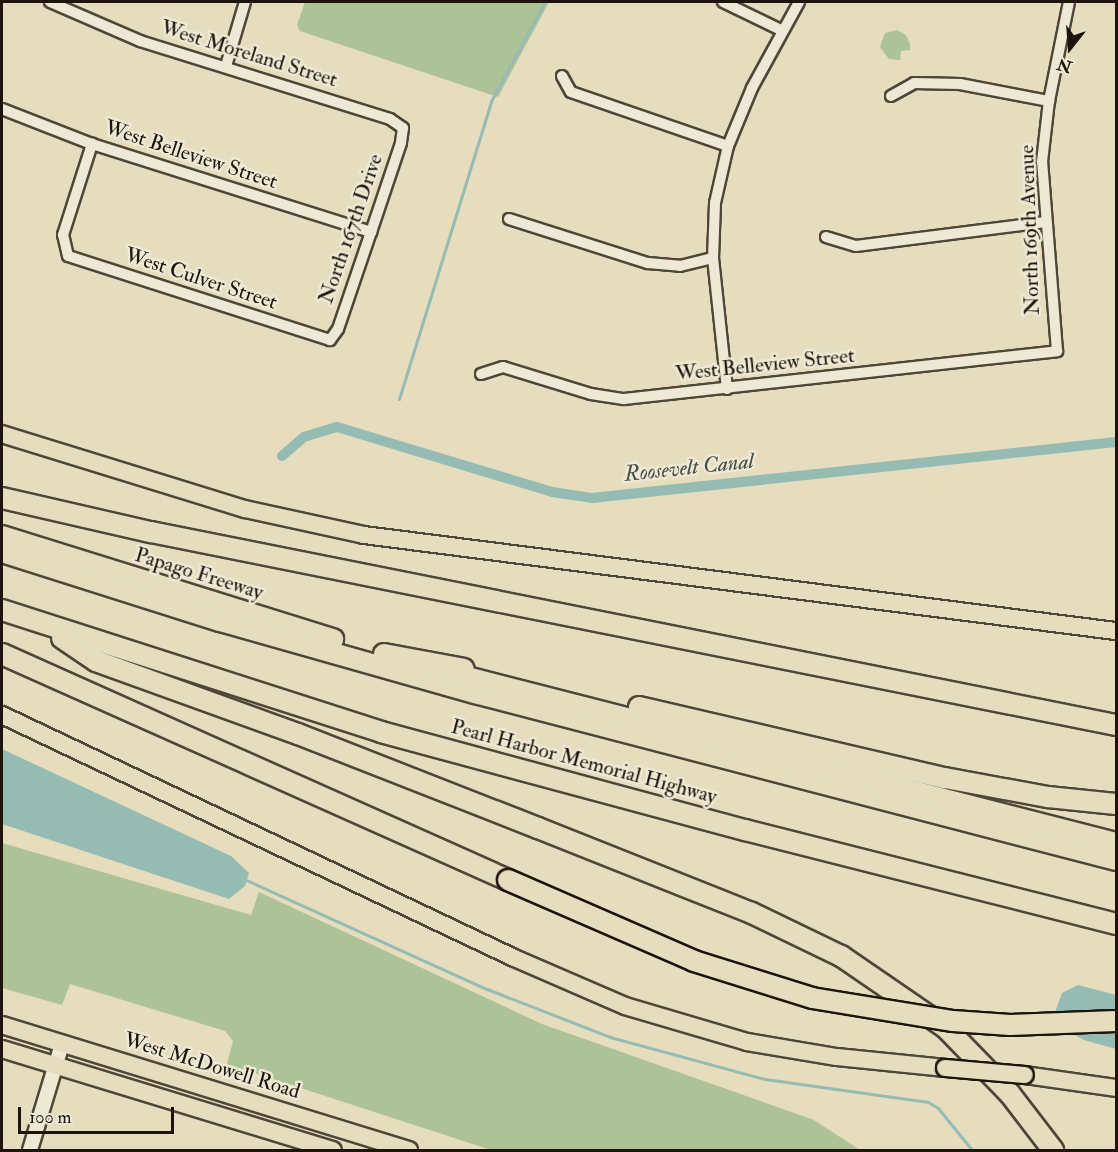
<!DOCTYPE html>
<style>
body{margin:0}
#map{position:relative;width:1118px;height:1152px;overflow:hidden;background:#e5ddbe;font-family:"IM FELL Double Pica",serif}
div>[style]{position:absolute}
.green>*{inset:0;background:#aec297}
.water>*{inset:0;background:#96bbb3}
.stream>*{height:3px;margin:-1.5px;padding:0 1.5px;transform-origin:1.5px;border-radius:1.5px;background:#96bbb3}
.canal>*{height:10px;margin:-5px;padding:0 5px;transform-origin:5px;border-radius:5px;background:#96bbb3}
.roads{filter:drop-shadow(2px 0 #4f4638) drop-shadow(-2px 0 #4f4638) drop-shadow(0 2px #4f4638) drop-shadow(0 -2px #4f4638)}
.minor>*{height:10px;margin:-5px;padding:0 5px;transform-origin:5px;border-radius:5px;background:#eee9d5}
.tertiary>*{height:14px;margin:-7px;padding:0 7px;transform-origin:7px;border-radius:7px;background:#eee9d5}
.primary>*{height:16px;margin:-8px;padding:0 8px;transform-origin:8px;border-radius:8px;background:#e5ddbe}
.motorway>*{height:20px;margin:-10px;padding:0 10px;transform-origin:10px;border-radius:10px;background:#e5ddbe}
.bridges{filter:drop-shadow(2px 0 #1d140c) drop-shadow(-2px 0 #1d140c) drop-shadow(0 2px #1d140c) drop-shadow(0 -2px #1d140c)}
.primary-bridge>*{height:16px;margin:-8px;padding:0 8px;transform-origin:8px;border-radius:8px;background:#e5ddbe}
.motorway-bridge>*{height:20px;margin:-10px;padding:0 10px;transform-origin:10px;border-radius:10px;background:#e5ddbe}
span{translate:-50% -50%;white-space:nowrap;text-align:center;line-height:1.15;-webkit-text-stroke:5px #eee9d5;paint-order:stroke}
.street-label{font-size:21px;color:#1d140c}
.water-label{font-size:22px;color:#474e46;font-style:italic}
.frame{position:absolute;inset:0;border:3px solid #1d140c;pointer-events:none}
.north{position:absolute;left:1040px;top:18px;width:60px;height:60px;-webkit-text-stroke:4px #eee9d5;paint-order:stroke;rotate:197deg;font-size:16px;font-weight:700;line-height:24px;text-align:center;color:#1d140c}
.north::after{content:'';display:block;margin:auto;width:21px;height:27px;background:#1d140c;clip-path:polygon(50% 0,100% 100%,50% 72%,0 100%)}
.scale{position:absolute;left:18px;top:1107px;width:156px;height:27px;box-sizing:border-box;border:3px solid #1d140c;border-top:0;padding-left:8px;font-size:18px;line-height:21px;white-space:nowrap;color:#1d140c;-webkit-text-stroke:4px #eee9d5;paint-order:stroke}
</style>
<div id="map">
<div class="green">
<div style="clip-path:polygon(305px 2px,549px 2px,498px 97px,300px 31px,297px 25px)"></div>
<div style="clip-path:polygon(897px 30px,906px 35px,910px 44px,910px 50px,901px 51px,900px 60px,889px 59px,880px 47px,885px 33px)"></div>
<div style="clip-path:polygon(2px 843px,251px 915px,259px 892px,542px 1024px,814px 1120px,860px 1150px,491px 1150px,227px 1064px,233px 1041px,225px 1031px,70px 984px,62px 1005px,2px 988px)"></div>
</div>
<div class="water">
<div style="clip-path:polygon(2px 749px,231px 856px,249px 873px,245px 886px,229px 899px,2px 824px)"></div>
<div style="clip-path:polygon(1078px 985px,1116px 995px,1116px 1049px,1084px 1040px,1060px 1027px,1054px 1015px,1062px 993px)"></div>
</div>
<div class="stream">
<div style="left:399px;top:399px;width:312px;rotate:-72.8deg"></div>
<div style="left:491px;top:101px;width:113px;rotate:-61.4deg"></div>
<div style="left:244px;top:879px;width:267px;rotate:24.4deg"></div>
<div style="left:487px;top:989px;width:132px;rotate:21.3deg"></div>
<div style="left:610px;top:1037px;width:161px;rotate:15.2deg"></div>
<div style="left:765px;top:1079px;width:165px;rotate:8deg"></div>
<div style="left:928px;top:1102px;width:12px;rotate:31deg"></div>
<div style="left:938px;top:1108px;width:54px;rotate:51deg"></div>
</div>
<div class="canal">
<div style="left:282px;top:456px;width:29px;rotate:-41deg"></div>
<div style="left:304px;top:437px;width:34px;rotate:-17deg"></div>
<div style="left:337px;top:427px;width:225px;rotate:16.8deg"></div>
<div style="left:552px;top:492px;width:40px;rotate:8.5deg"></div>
<div style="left:592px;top:498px;width:527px;rotate:-6.1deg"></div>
</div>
<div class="roads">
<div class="minor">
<div style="left:50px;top:2px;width:98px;rotate:23.4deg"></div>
<div style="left:140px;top:41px;width:262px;rotate:17.3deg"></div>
<div style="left:390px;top:119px;width:16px;rotate:35deg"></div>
<div style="left:403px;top:128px;width:15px;rotate:98deg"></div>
<div style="left:401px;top:143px;width:94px;rotate:108.6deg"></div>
<div style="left:371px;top:232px;width:102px;rotate:108.8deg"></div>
<div style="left:338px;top:329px;width:14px;rotate:126deg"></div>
<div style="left:330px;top:340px;width:275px;rotate:-162.2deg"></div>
<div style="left:68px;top:256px;width:22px;rotate:-103deg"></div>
<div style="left:63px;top:235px;width:96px;rotate:-72.3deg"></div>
<div style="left:723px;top:2px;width:64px;rotate:25.8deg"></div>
<div style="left:226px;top:66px;width:67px;rotate:-73.5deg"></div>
<div style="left:562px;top:76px;width:18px;rotate:61deg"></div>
<div style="left:571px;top:92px;width:166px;rotate:19deg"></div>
<div style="left:891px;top:96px;width:26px;rotate:-29deg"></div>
<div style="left:914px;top:83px;width:46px;rotate:1.2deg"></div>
<div style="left:960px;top:84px;width:91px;rotate:10.8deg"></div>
<div style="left:2px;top:109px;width:97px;rotate:21.3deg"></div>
<div style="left:92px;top:144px;width:293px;rotate:17.5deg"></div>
<div style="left:509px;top:219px;width:146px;rotate:17.6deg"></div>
<div style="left:648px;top:263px;width:32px;rotate:5deg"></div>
<div style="left:680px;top:266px;width:34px;rotate:-14deg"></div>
<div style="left:826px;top:237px;width:31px;rotate:17deg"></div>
<div style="left:856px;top:246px;width:191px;rotate:-7.2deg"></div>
<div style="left:481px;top:374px;width:23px;rotate:-18deg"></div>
<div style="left:503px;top:367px;width:92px;rotate:17.1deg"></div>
<div style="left:591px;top:394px;width:33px;rotate:9deg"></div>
<div style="left:624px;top:399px;width:436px;rotate:-6.3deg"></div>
<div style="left:1057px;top:351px;width:190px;rotate:-94.5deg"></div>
<div style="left:1042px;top:162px;width:61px;rotate:-83.5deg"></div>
<div style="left:1049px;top:101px;width:101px;rotate:-78.6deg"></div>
<div style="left:727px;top:389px;width:132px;rotate:-96.1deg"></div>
<div style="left:713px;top:258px;width:55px;rotate:-87.9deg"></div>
<div style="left:715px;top:203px;width:58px;rotate:-77.2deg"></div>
<div style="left:728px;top:146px;width:63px;rotate:-67.5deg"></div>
<div style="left:752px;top:88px;width:98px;rotate:-61.3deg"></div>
</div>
<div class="tertiary">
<div style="left:30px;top:1150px;width:111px;rotate:-73.2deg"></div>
</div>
<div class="primary">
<div style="left:2px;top:434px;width:254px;rotate:17.2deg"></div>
<div style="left:245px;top:509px;width:122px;rotate:12.3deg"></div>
<div style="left:364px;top:535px;width:758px;rotate:7.28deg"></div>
<div style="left:2px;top:715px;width:565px;rotate:25.38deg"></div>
<div style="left:512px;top:957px;width:123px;rotate:23.4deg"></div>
<div style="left:625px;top:1006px;width:127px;rotate:16.4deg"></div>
<div style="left:747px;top:1042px;width:91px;rotate:9.5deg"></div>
<div style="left:837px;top:1057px;width:109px;rotate:5.8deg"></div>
<div style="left:2px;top:1025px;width:426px;rotate:17.1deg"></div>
<div style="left:2px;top:1049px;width:346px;rotate:17deg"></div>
<div style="left:1025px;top:1075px;width:92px;rotate:8.1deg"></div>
</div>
<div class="motorway">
<div style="left:2px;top:498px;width:153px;rotate:12.9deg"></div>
<div style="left:151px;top:532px;width:984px;rotate:11.31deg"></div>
<div style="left:2px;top:536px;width:347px;rotate:17.3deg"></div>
<div style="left:2px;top:552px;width:229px;rotate:17.6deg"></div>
<div style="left:220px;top:621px;width:265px;rotate:15.8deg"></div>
<div style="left:475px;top:693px;width:662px;rotate:14.6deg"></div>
<div style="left:2px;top:610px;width:398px;rotate:17.8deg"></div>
<div style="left:381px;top:732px;width:377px;rotate:15.1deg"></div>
<div style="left:745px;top:830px;width:383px;rotate:14.2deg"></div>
<div style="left:62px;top:638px;width:41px;rotate:34.1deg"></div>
<div style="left:96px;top:661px;width:215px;rotate:19.9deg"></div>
<div style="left:298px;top:734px;width:258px;rotate:21.4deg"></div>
<div style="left:538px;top:828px;width:230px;rotate:21.7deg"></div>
<div style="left:752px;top:913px;width:99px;rotate:25.8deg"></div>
<div style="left:841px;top:956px;width:127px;rotate:34.4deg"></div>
<div style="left:946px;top:1028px;width:92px;rotate:45.9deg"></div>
<div style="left:1010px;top:1094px;width:71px;rotate:52.5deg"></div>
<div style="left:2px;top:654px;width:554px;rotate:24.07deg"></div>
<div style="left:384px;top:654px;width:81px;rotate:10.6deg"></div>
<div style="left:451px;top:673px;width:686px;rotate:14.34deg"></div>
<div style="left:639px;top:707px;width:314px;rotate:13.1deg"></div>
<div style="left:945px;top:778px;width:105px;rotate:10.5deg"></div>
<div style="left:1048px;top:797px;width:68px;rotate:5.9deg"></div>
</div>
</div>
<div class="bridges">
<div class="primary-bridge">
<div style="left:945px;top:1068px;width:80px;rotate:5deg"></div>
</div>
<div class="motorway-bridge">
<div style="left:508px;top:880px;width:203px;rotate:23.5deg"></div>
<div style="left:694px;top:961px;width:124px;rotate:17.4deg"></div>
<div style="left:812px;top:998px;width:143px;rotate:9.3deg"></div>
<div style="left:953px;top:1021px;width:57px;rotate:4deg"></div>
<div style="left:1010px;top:1025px;width:106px;rotate:-2.2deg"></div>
</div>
</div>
<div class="street-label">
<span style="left:249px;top:54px;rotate:17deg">West Moreland Street</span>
<span style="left:191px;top:155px;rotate:18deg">West Belleview Street</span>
<span style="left:351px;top:229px;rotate:-71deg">North 167th Drive</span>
<span style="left:1030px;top:230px;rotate:-92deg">North 169th Avenue</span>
<span style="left:201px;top:279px;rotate:18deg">West Culver Street</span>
<span style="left:765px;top:365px;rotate:-6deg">West Belleview Street</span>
<span style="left:199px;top:574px;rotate:17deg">Papago Freeway</span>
<span style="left:584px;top:762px;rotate:15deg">Pearl Harbor Memorial Highway</span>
<span style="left:212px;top:1066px;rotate:17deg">West McDowell Road</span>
</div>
<div class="water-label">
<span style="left:689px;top:468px;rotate:-6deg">Roosevelt Canal</span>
</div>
<div class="frame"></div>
<div class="north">N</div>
<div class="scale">100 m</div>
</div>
